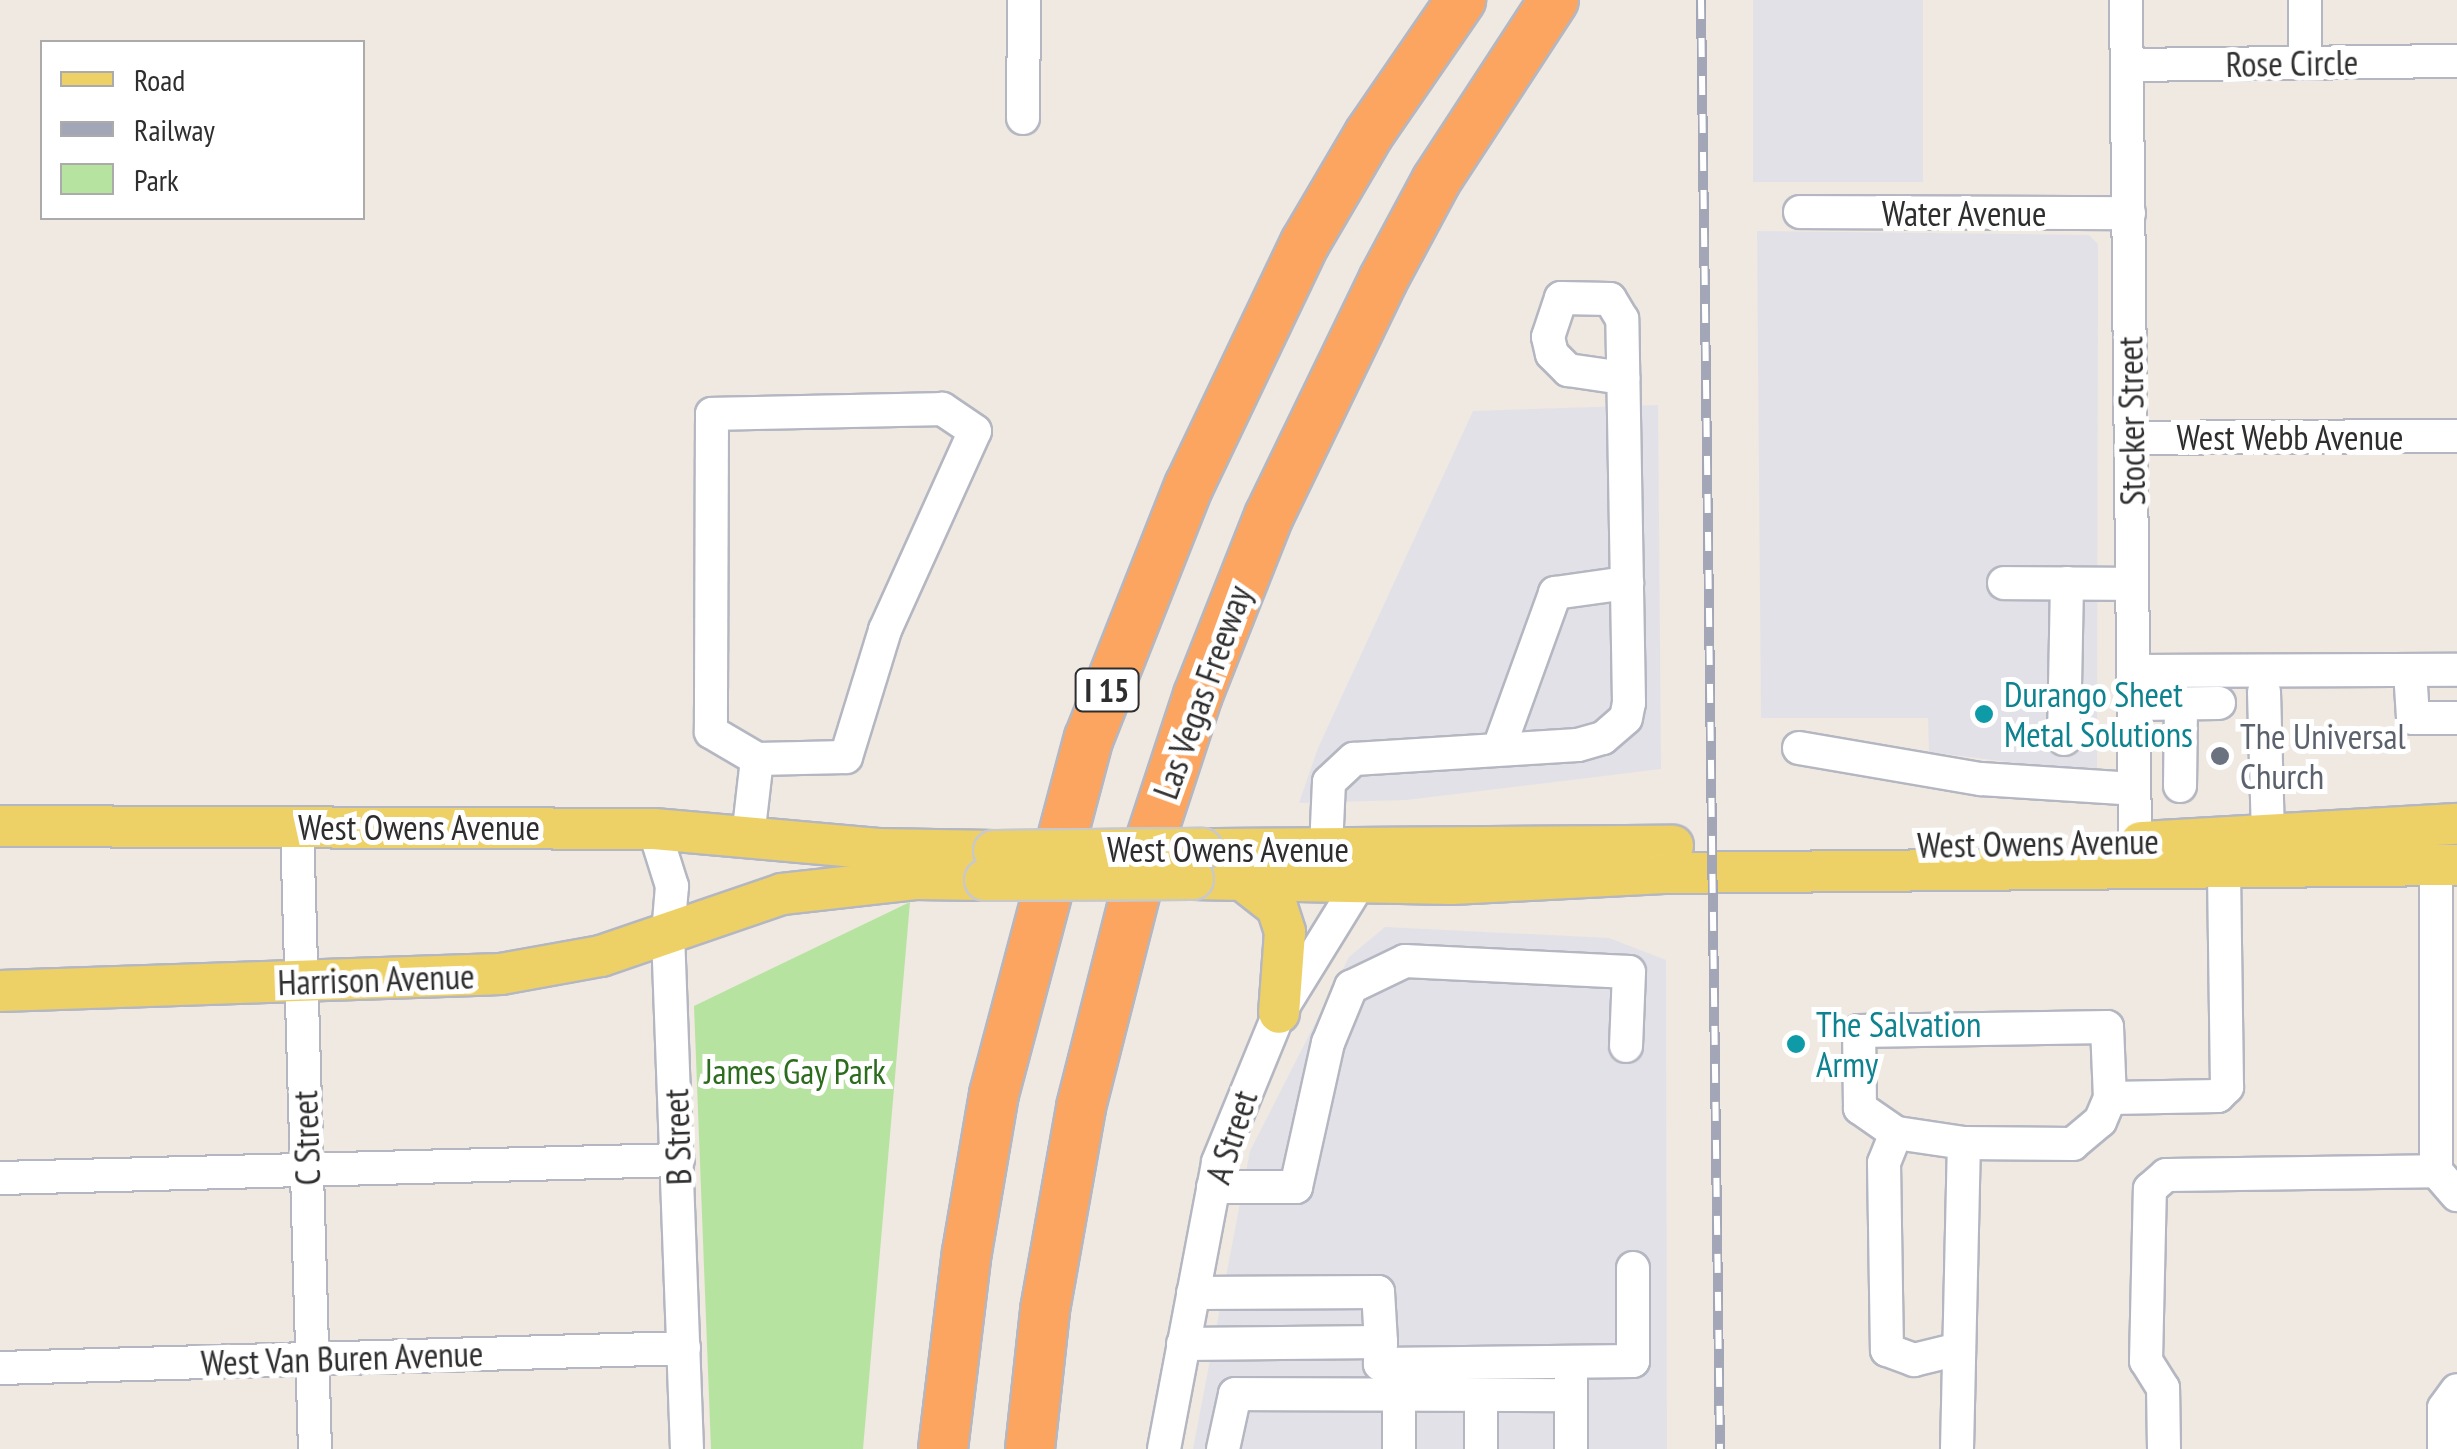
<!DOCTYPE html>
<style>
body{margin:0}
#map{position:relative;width:2457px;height:1449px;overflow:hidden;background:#efe9e1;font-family:"PT Sans Narrow",sans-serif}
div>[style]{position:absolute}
.industrial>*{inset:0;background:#e3e1e8;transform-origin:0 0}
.green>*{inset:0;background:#b6e3a0}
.roads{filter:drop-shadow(2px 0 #b4b7c1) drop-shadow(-2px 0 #b4b7c1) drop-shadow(0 2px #b4b7c1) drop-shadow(0 -2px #b4b7c1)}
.minor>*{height:32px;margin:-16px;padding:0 16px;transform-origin:16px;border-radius:16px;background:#fff}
.major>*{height:40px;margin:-20px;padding:0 20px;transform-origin:20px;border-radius:20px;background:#eed166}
.highway>*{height:48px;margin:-24px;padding:0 24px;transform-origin:24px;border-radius:24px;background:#fba560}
.rail>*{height:10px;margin-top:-5px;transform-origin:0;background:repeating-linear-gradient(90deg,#fff 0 19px,#a3a6b7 0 38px);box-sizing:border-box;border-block:2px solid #a3a6b7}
.bridges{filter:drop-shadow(2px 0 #c9c9c9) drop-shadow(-2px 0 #c9c9c9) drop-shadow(0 2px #c9c9c9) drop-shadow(0 -2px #c9c9c9)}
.major-bridge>*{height:40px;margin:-20px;padding:0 20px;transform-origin:20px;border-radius:20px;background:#eed166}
.dots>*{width:28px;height:28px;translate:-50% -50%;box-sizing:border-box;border:5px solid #fff;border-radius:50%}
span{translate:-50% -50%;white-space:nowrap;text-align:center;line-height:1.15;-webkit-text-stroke:10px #fff;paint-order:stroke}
.shield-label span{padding:2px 8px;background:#fff;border:2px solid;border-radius:8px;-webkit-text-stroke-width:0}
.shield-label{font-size:32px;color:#2e2e2e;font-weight:700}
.street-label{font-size:35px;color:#2e2e2e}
.culture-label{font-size:35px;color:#0d838f}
.left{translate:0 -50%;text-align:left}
.worship-label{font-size:35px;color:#5b616d}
.park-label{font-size:35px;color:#2c6c1d}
.legend{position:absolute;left:40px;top:40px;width:325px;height:180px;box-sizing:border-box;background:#fff;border:2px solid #ababab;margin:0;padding:12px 18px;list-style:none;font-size:30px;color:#2e2e2e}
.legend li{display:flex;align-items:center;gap:20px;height:50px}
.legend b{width:50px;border:2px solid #ababab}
</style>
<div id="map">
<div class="industrial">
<div style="left:1753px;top:0;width:170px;height:182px"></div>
<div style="clip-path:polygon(1757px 231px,2089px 235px,2098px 244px,2097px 773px,1929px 752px,1928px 718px,1761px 718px)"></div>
<div style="clip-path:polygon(1658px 405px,1661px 769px,1406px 800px,1299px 803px,1318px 748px,1473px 411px)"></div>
<div style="clip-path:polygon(1385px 927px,1609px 938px,1666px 960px,1667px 1449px,1193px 1449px,1250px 1151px,1349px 957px)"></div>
</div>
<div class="green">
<div style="clip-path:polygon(910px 902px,863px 1449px,711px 1449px,694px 1006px)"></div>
</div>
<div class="roads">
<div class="minor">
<div style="left:2126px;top:0;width:843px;rotate:89.39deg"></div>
<div style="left:2305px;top:0;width:63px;rotate:90deg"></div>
<div style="left:2127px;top:65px;width:330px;rotate:-0.7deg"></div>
<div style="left:1023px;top:118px;width:118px;rotate:-89.5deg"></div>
<div style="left:1800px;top:212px;width:329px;rotate:0.2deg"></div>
<div style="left:2131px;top:438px;width:326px;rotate:-0.4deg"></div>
<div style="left:2004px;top:583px;width:128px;rotate:0.4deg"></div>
<div style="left:2410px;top:670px;width:48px;rotate:86.4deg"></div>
<div style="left:2413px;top:718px;width:44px"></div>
<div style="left:2133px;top:671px;width:324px;rotate:-0.2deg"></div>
<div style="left:2264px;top:692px;width:142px;rotate:88.4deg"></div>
<div style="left:2133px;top:704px;width:86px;rotate:-0.7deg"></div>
<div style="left:2064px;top:739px;width:156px;rotate:-88.9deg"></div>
<div style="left:1499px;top:748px;width:165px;rotate:-70.1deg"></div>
<div style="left:1555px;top:593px;width:73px;rotate:-7.9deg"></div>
<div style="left:1799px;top:748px;width:185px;rotate:9.7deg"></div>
<div style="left:1981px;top:779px;width:153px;rotate:3.7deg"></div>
<div style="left:2180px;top:786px;width:83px;rotate:-89.3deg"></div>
<div style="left:297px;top:826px;width:623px;rotate:88.35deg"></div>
<div style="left:654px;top:829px;width:60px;rotate:72.5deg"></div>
<div style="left:672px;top:886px;width:48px;rotate:94.8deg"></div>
<div style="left:668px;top:934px;width:515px;rotate:87.89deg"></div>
<div style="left:748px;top:837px;width:79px;rotate:-83.4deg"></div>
<div style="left:757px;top:759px;width:89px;rotate:-1.3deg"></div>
<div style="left:846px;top:757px;width:133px;rotate:-72.9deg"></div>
<div style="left:885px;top:630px;width:218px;rotate:-65.7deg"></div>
<div style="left:975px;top:431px;width:40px;rotate:-146deg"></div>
<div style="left:942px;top:409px;width:230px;rotate:178.8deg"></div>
<div style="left:712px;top:414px;width:318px;rotate:90.2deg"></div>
<div style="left:711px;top:732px;width:53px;rotate:30.4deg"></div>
<div style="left:1326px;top:848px;width:66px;rotate:-87.4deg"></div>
<div style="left:1329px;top:782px;width:34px;rotate:-43deg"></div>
<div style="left:1354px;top:759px;width:224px;rotate:-3.6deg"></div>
<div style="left:1578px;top:745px;width:26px;rotate:-16deg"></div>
<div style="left:1603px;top:738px;width:30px;rotate:-41deg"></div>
<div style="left:1626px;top:718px;width:15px;rotate:-79deg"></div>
<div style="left:1629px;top:703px;width:384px;rotate:-91deg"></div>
<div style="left:1622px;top:319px;width:23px;rotate:-121deg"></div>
<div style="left:1610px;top:299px;width:49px;rotate:-178.8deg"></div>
<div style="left:1561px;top:298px;width:41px;rotate:108.4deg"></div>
<div style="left:1548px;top:337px;width:17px;rotate:77deg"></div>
<div style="left:1552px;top:354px;width:23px;rotate:45deg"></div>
<div style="left:1568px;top:370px;width:56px;rotate:8.3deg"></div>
<div style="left:2436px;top:865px;width:306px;rotate:90deg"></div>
<div style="left:2436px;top:1171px;width:32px;rotate:49deg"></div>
<div style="left:2107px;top:1027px;width:71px;rotate:87.6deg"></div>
<div style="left:2110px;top:1098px;width:25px;rotate:113deg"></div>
<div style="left:2100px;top:1121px;width:35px;rotate:140deg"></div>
<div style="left:2073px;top:1144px;width:109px;rotate:-179.5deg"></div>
<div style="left:1964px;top:1143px;width:69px;rotate:-171.6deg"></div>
<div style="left:1896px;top:1133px;width:44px;rotate:-145.2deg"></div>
<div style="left:1860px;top:1108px;width:77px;rotate:-90.7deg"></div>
<div style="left:1859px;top:1031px;width:248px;rotate:-0.9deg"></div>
<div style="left:2110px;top:1098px;width:108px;rotate:-1.1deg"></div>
<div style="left:2218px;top:1096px;width:13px;rotate:-45deg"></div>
<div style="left:2227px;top:1087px;width:220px;rotate:-90.8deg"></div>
<div style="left:1896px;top:1133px;width:32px;rotate:112deg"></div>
<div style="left:1884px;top:1163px;width:187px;rotate:89.1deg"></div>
<div style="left:1887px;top:1350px;width:29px;rotate:20deg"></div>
<div style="left:1914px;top:1360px;width:46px;rotate:-13.7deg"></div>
<div style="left:0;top:1178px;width:678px;rotate:-1.52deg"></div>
<div style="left:1213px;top:1187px;width:83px"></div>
<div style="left:1296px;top:1187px;width:148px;rotate:-77.5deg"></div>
<div style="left:1328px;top:1043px;width:61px;rotate:-67.7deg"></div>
<div style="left:1351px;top:987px;width:60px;rotate:-25.7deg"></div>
<div style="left:1405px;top:961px;width:224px;rotate:2.8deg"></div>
<div style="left:1629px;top:972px;width:74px;rotate:92.3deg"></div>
<div style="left:1381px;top:1342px;width:22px;rotate:93deg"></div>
<div style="left:1380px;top:1364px;width:253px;rotate:-0.7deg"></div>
<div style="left:1633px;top:1361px;width:93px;rotate:-90deg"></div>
<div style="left:1183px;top:1344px;width:198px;rotate:-0.6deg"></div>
<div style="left:1381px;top:1342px;width:50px;rotate:-93.4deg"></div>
<div style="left:1378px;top:1292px;width:185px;rotate:179.7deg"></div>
<div style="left:0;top:1368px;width:684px;rotate:-1.67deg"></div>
<div style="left:1571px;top:1377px;width:72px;rotate:90deg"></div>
<div style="left:1399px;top:1395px;width:54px;rotate:90deg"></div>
<div style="left:1481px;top:1395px;width:54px;rotate:90deg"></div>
<div style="left:1164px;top:1449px;width:292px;rotate:-79.3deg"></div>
<div style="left:1218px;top:1162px;width:161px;rotate:-67.7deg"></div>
<div style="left:1279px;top:1013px;width:150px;rotate:-58.3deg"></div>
<div style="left:1358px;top:885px;width:22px;rotate:-87deg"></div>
<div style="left:1223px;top:1449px;width:56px;rotate:-77.7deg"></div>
<div style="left:1235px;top:1394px;width:336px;rotate:0.2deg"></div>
<div style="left:1957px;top:1449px;width:306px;rotate:-88.7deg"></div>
<div style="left:2164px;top:1449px;width:61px;rotate:-90.9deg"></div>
<div style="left:2163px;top:1388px;width:32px;rotate:-122deg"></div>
<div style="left:2146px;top:1361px;width:172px;rotate:-88.7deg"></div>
<div style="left:2150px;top:1189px;width:21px;rotate:-41deg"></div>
<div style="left:2166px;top:1175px;width:270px;rotate:-0.8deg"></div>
<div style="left:2444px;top:1449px;width:41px;rotate:-90deg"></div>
<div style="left:2444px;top:1408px;width:22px;rotate:-54deg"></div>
</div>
<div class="major">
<div style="left:0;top:826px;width:654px;rotate:0.26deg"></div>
<div style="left:654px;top:829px;width:225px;rotate:5.1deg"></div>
<div style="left:878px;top:849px;width:116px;rotate:1deg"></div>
<div style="left:2141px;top:842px;width:317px;rotate:-3.3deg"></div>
<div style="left:1202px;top:849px;width:471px;rotate:-0.4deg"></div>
<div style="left:1240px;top:878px;width:47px;rotate:38.1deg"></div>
<div style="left:1277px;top:907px;width:26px;rotate:72deg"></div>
<div style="left:1285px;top:932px;width:81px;rotate:94.2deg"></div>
<div style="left:1193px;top:879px;width:259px;rotate:1.1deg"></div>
<div style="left:1452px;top:884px;width:212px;rotate:-3deg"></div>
<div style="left:1664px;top:873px;width:793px;rotate:-0.58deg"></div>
<div style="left:0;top:991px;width:501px;rotate:-1.94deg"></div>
<div style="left:501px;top:974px;width:102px;rotate:-10.2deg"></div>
<div style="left:601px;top:956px;width:191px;rotate:-18.9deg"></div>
<div style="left:782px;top:894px;width:134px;rotate:-6.4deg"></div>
<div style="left:915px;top:879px;width:70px;rotate:0.8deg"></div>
</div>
<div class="highway">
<div style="left:943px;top:1449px;width:198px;rotate:-83.1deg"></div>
<div style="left:967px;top:1252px;width:160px;rotate:-80.3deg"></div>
<div style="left:994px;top:1094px;width:368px;rotate:-75.1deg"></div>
<div style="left:1089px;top:738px;width:271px;rotate:-68.4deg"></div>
<div style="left:1189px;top:486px;width:269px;rotate:-64.5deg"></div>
<div style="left:1305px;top:243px;width:126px;rotate:-59.6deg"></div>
<div style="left:1369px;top:134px;width:163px;rotate:-55.5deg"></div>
<div style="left:1030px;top:1449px;width:140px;rotate:-83.8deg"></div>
<div style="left:1045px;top:1310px;width:206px;rotate:-79.9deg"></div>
<div style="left:1081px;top:1107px;width:259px;rotate:-75.7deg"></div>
<div style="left:1145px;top:856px;width:169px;rotate:-71.8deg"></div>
<div style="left:1198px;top:695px;width:193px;rotate:-68.4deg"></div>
<div style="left:1269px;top:516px;width:262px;rotate:-64.2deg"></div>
<div style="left:1383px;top:280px;width:112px;rotate:-61.8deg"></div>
<div style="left:1436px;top:181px;width:216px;rotate:-56.9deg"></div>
</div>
</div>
<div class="rail">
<div style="left:1701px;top:0;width:1449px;rotate:89.25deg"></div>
</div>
<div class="bridges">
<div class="major-bridge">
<div style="left:994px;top:851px;width:208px;rotate:-0.6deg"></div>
<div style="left:985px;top:880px;width:208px;rotate:-0.3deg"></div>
</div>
</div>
<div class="dots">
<div style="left:1984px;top:714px;background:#0f9aa8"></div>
<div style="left:2220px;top:756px;background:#6b7280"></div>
<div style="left:1796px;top:1044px;background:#0f9aa8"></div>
</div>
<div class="shield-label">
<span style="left:1107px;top:690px">I 15</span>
</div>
<div class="street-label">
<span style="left:2292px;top:63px;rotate:-1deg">Rose Circle</span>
<span style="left:1964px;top:213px">Water Avenue</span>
<span style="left:2131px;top:421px;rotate:-91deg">Stocker Street</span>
<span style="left:2290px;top:437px">West Webb Avenue</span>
<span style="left:1202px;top:692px;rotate:-70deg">Las Vegas Freeway</span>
<span style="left:419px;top:827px">West Owens Avenue</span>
<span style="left:2038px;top:843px;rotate:-1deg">West Owens Avenue</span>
<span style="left:1228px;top:849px">West Owens Avenue</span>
<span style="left:376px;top:979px;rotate:-2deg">Harrison Avenue</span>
<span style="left:677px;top:1137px;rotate:-92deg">B Street</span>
<span style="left:1231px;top:1137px;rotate:-72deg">A Street</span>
<span style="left:306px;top:1138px;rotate:-92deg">C Street</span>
<span style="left:342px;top:1358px;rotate:-2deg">West Van Buren Avenue</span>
</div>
<div class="culture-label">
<span class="left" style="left:2004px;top:714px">Durango Sheet<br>Metal Solutions</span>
<span class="left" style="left:1816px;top:1044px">The Salvation<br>Army</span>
</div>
<div class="worship-label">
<span class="left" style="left:2240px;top:756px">The Universal<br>Church</span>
</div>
<div class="park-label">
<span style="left:795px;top:1071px">James Gay Park</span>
</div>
<ul class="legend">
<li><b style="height:12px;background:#eed166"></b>Road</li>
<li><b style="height:12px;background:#a3a6b7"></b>Railway</li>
<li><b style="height:28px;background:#b6e3a0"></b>Park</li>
</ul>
</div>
